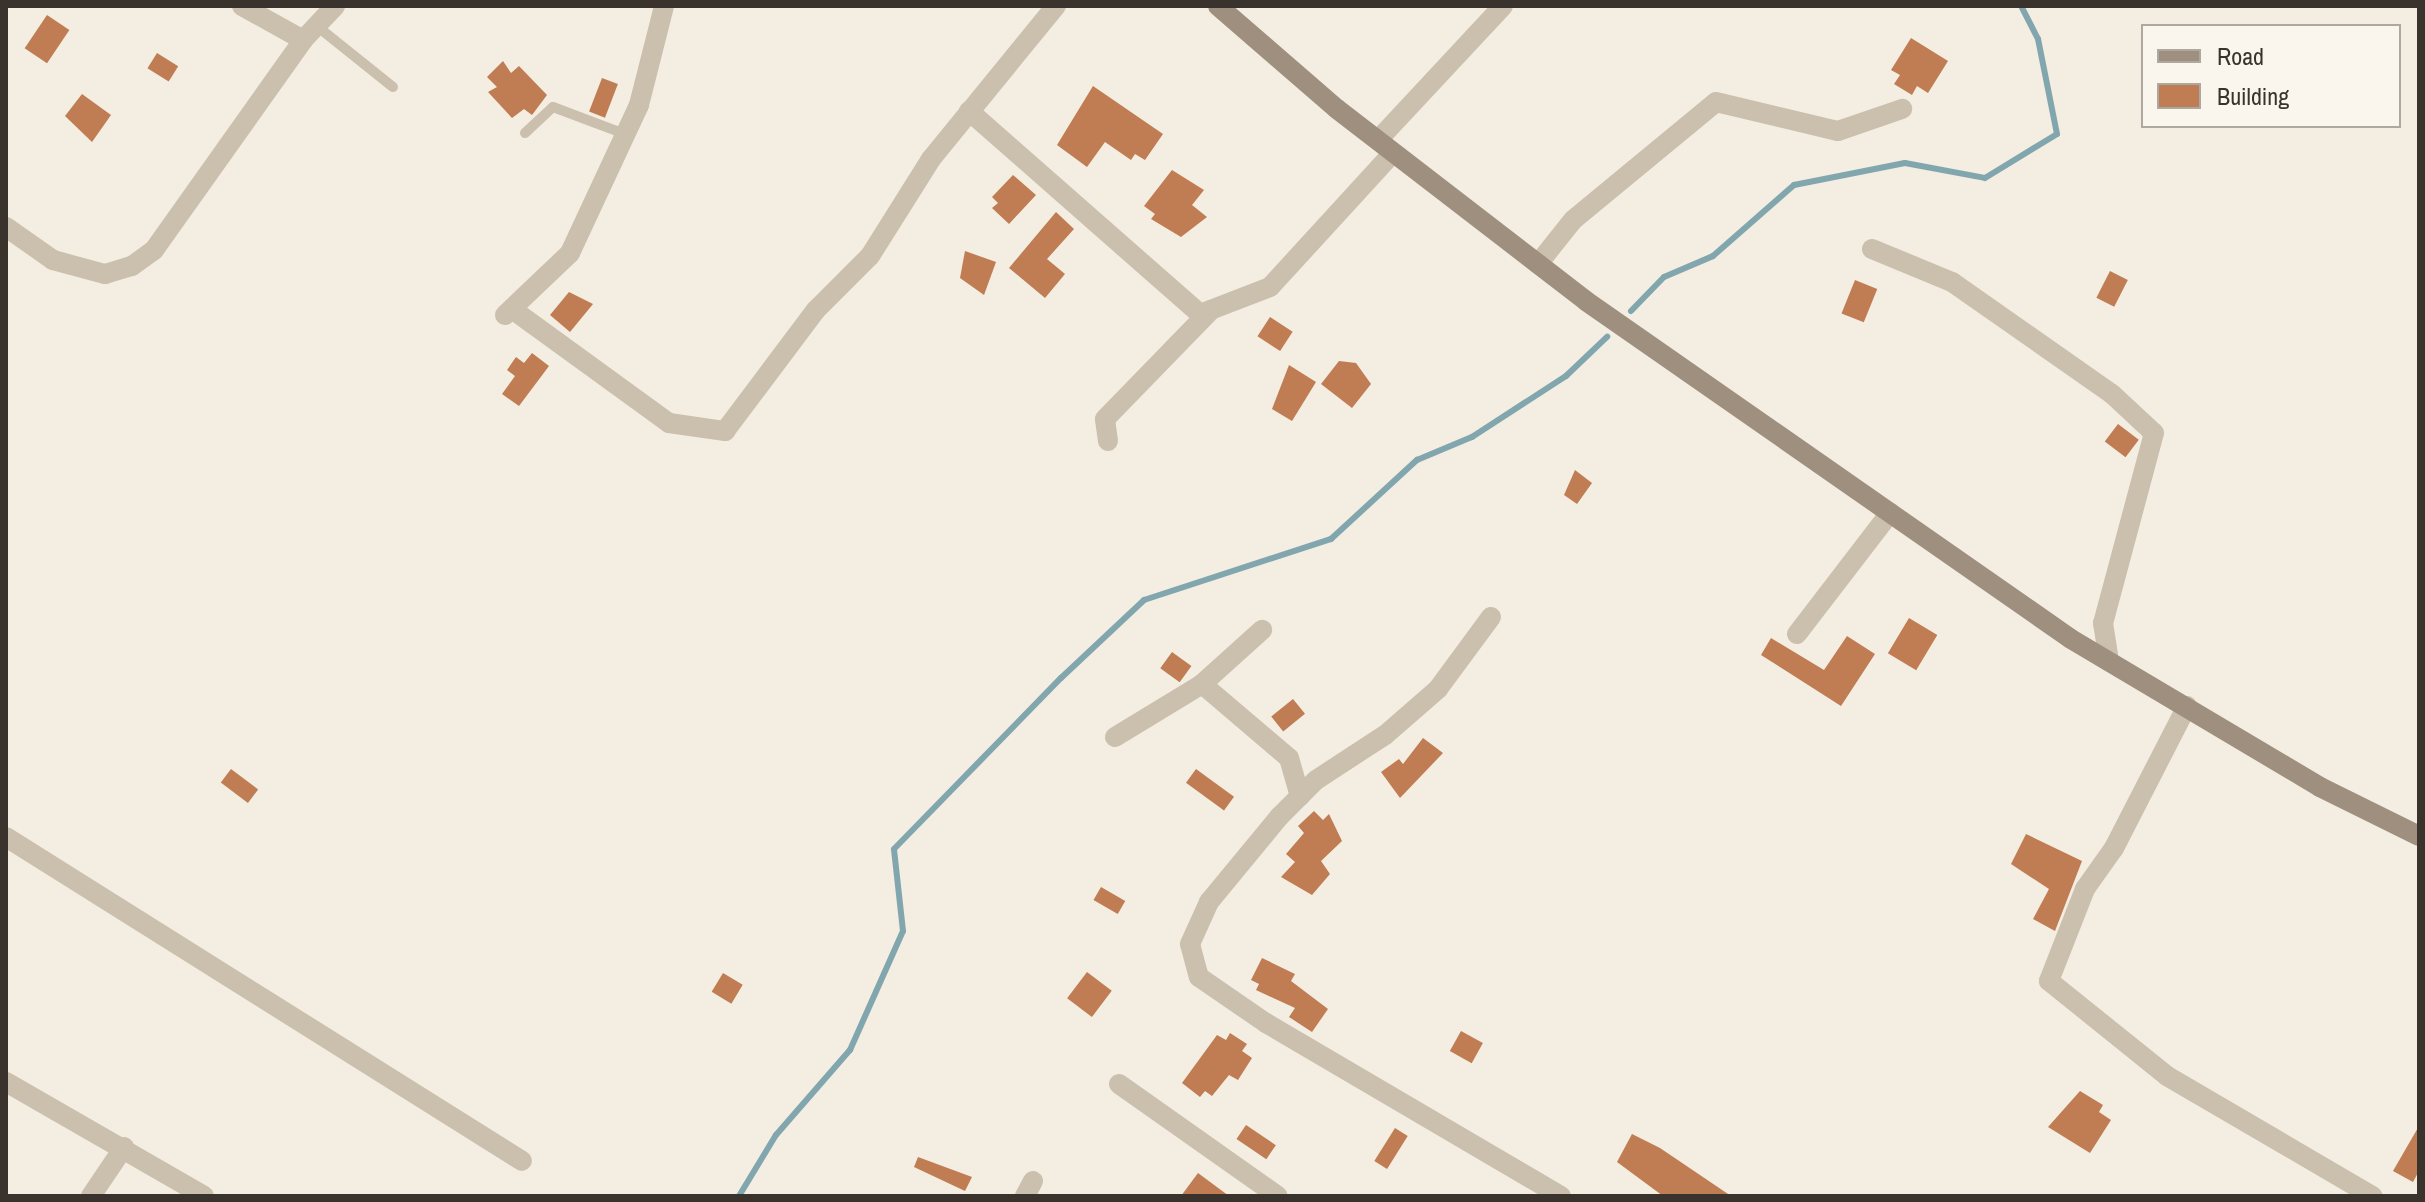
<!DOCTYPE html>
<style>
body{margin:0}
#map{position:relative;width:2425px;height:1202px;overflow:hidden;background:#f3ede2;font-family:"Archivo Narrow",sans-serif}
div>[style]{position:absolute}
.stream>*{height:6px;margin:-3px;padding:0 3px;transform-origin:3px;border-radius:3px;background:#82a6ae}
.building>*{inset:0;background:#c07c52;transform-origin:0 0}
.lane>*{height:10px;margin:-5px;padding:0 5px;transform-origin:5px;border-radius:5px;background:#cbbfae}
.street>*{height:20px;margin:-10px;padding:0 10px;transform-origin:10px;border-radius:10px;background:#cbbfae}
.secondary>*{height:20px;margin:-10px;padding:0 10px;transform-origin:10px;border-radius:10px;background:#9e8f7f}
span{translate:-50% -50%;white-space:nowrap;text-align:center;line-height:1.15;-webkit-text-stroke:7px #faf6ee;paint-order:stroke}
.frame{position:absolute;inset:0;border:8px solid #3a322c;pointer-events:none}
.legend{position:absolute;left:2141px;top:24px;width:260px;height:104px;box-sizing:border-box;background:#faf6ee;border:2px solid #ada8a0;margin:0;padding:10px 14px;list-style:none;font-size:24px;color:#3a322c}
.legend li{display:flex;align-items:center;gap:16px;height:40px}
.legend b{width:40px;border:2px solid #ada8a0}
</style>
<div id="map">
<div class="stream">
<div style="left:1631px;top:311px;width:47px;rotate:-45.9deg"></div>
<div style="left:1664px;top:277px;width:53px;rotate:-23.2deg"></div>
<div style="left:1713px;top:256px;width:108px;rotate:-41.2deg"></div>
<div style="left:1794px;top:185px;width:113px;rotate:-11.2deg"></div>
<div style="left:1905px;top:163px;width:81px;rotate:10.6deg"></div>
<div style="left:1985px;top:178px;width:84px;rotate:-31.4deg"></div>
<div style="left:2057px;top:134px;width:97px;rotate:-101.3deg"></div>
<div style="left:2038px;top:39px;width:37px;rotate:-117deg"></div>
<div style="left:739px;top:1196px;width:71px;rotate:-58.8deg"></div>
<div style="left:776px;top:1135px;width:113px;rotate:-49deg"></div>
<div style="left:850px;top:1050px;width:130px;rotate:-66deg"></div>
<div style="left:903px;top:931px;width:82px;rotate:-96.3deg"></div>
<div style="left:894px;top:849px;width:239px;rotate:-45.7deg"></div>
<div style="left:1061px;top:678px;width:114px;rotate:-43.2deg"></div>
<div style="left:1144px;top:600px;width:197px;rotate:-18.1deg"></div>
<div style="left:1331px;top:539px;width:117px;rotate:-42.6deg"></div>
<div style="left:1417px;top:460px;width:60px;rotate:-22.7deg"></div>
<div style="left:1472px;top:437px;width:112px;rotate:-33deg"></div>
<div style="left:1566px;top:376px;width:57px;rotate:-43.6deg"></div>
</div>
<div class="building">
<div style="left:47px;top:15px;width:27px;height:40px;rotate:34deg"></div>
<div style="clip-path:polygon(1911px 38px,1948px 61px,1928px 93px,1917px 86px,1912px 95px,1894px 84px,1900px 75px,1891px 70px)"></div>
<div style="left:157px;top:53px;width:25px;height:18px;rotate:32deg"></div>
<div style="clip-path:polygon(503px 61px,511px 73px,519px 66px,547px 95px,532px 115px,524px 109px,512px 118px,488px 92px,497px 87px,487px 77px)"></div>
<div style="left:602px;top:78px;width:17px;height:36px;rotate:21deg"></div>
<div style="clip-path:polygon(1093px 86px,1163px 134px,1145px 160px,1135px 154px,1131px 160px,1105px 142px,1087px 167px,1057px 145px)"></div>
<div style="clip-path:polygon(82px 94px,111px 115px,92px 142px,65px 116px)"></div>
<div style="clip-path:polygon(1172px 170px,1204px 190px,1192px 205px,1207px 217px,1181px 237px,1151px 219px,1155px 214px,1144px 206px)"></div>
<div style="clip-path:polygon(1013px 175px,1036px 195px,1009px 224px,992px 208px,998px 203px,992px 197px)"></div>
<div style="clip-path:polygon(1056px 212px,1074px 229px,1047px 259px,1065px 274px,1045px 298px,1009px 268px)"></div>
<div style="clip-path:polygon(965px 251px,996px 262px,984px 295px,960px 278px)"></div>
<div style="left:2110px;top:271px;width:20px;height:30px;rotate:27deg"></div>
<div style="left:1855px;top:280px;width:24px;height:36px;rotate:22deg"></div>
<div style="clip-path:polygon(569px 292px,593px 304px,570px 332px,550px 315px)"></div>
<div style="left:1270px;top:317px;width:27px;height:23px;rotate:33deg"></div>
<div style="clip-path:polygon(532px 353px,549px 366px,519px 406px,502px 394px,515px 376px,507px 370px,516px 357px,524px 363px)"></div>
<div style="clip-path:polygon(1339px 361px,1356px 363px,1371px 384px,1352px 408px,1321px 384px)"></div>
<div style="clip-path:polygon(1289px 365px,1316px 382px,1292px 421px,1272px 409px)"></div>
<div style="left:2118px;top:424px;width:26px;height:22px;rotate:37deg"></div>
<div style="clip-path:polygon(1575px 470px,1592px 483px,1577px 504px,1564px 495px)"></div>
<div style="left:1909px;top:618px;width:33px;height:41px;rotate:31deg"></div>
<div style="clip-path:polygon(1847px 636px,1875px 654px,1841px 706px,1761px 655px,1771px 638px,1824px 670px)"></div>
<div style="left:1172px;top:652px;width:24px;height:20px;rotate:36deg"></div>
<div style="left:1293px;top:699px;width:19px;height:28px;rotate:51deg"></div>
<div style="clip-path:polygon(1423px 738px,1443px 753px,1400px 798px,1381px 772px,1399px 759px,1403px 764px)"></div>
<div style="left:231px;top:769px;width:34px;height:17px;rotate:37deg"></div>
<div style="left:1196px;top:769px;width:47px;height:17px;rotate:36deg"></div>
<div style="clip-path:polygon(1314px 811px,1323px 820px,1329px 814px,1342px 841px,1321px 861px,1330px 874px,1312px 895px,1281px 877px,1295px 862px,1286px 854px,1304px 833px,1298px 826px)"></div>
<div style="clip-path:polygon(2026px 834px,2082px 861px,2055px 931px,2033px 919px,2049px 889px,2011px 864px)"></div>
<div style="left:1101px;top:887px;width:28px;height:15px;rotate:30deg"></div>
<div style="clip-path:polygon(1262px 958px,1295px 974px,1291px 981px,1328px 1009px,1312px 1032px,1289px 1017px,1295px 1008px,1256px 990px,1259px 984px,1251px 980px)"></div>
<div style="left:1087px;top:972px;width:31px;height:33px;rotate:37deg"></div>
<div style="left:723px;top:973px;width:23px;height:22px;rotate:31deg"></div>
<div style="left:1461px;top:1031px;width:25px;height:23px;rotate:29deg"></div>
<div style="clip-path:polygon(1230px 1033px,1247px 1044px,1242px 1051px,1252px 1058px,1238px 1080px,1229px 1075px,1212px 1096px,1205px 1091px,1200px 1097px,1182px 1083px,1217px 1035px,1226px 1040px)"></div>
<div style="clip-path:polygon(2080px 1091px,2103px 1105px,2099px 1112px,2111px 1120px,2090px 1153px,2048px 1127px)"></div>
<div style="left:1246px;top:1125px;width:36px;height:17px;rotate:34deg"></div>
<div style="clip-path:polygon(2419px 1126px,2419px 1171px,2413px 1182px,2393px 1171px)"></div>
<div style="left:1395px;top:1128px;width:15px;height:39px;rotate:32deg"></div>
<div style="clip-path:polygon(1632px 1134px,1660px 1148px,1731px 1196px,1663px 1196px,1617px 1162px)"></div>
<div style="clip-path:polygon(918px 1157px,972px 1177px,965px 1191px,914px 1167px)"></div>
<div style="clip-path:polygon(1198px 1173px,1229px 1196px,1181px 1196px)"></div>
</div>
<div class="lane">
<div style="left:318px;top:27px;width:96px;rotate:38.7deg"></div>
<div style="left:525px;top:133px;width:38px;rotate:-43deg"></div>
<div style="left:553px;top:107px;width:77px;rotate:20.6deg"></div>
</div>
<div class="street">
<div style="left:242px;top:6px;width:70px;rotate:29.1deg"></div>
<div style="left:969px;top:111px;width:308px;rotate:41.3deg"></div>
<div style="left:1200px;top:314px;width:75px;rotate:-21.1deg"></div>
<div style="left:1270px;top:287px;width:182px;rotate:-47.5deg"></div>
<div style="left:1378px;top:140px;width:183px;rotate:-47deg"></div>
<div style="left:6px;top:227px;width:57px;rotate:35.1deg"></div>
<div style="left:53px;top:260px;width:54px;rotate:15.1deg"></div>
<div style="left:105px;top:274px;width:28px;rotate:-17deg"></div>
<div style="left:132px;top:266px;width:27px;rotate:-36deg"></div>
<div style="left:154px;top:250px;width:257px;rotate:-54.6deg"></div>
<div style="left:303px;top:40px;width:47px;rotate:-46.7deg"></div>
<div style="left:1872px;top:249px;width:87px;rotate:22.4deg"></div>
<div style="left:1952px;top:282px;width:195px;rotate:35deg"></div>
<div style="left:2112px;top:394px;width:57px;rotate:42.9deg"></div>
<div style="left:2154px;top:433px;width:197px;rotate:105deg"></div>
<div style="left:2103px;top:623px;width:39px;rotate:81deg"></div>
<div style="left:1538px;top:264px;width:56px;rotate:-51.5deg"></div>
<div style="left:1573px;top:220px;width:185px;rotate:-39.5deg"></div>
<div style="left:1716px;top:102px;width:125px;rotate:13.4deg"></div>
<div style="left:1838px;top:131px;width:68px;rotate:-19deg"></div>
<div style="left:512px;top:309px;width:194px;rotate:36deg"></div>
<div style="left:669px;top:423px;width:57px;rotate:8.1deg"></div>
<div style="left:725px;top:431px;width:151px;rotate:-53.1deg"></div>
<div style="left:816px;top:310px;width:76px;rotate:-45deg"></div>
<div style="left:870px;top:256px;width:115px;rotate:-57.8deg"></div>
<div style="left:931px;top:159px;width:198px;rotate:-50.8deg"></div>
<div style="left:505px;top:315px;width:90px;rotate:-43.6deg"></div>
<div style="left:570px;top:253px;width:163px;rotate:-65deg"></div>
<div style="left:639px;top:105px;width:102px;rotate:-75.8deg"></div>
<div style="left:1108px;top:441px;width:22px;rotate:-98deg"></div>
<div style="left:1105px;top:419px;width:152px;rotate:-45.8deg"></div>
<div style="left:1491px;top:617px;width:89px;rotate:126.4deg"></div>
<div style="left:1438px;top:689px;width:70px;rotate:139deg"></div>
<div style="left:1385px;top:735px;width:82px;rotate:146.9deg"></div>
<div style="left:1316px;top:780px;width:52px;rotate:135deg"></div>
<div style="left:1279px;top:817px;width:110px;rotate:129.5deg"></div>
<div style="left:1209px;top:902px;width:46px;rotate:114.3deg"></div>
<div style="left:1190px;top:944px;width:34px;rotate:75deg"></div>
<div style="left:1199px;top:977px;width:81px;rotate:34.5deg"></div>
<div style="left:1266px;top:1023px;width:342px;rotate:30.4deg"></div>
<div style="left:1797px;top:634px;width:153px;rotate:-52.5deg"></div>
<div style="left:1202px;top:684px;width:114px;rotate:40.4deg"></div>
<div style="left:1289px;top:758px;width:40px;rotate:74deg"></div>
<div style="left:2187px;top:706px;width:160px;rotate:117.2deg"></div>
<div style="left:2114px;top:848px;width:50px;rotate:125.3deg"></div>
<div style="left:2085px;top:889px;width:99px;rotate:111.4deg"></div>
<div style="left:2049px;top:981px;width:151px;rotate:38.8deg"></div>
<div style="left:2167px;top:1076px;width:238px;rotate:30.3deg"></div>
<div style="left:1115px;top:737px;width:102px;rotate:-31.3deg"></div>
<div style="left:1202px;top:684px;width:81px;rotate:-42deg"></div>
<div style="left:6px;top:837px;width:609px;rotate:32.12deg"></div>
<div style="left:6px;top:1082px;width:228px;rotate:29.9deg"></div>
<div style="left:1119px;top:1084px;width:194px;rotate:35.2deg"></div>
<div style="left:91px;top:1196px;width:59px;rotate:-56deg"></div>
<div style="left:1025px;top:1196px;width:17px;rotate:-62deg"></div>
</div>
<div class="secondary">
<div style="left:1218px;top:6px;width:157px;rotate:40.9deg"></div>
<div style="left:1337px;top:109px;width:314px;rotate:37.6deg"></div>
<div style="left:1586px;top:301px;width:591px;rotate:34.87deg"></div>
<div style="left:2071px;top:639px;width:290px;rotate:30.7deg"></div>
<div style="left:2320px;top:787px;width:110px;rotate:26.3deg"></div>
</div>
<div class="frame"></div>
<ul class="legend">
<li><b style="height:10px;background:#9e8f7f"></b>Road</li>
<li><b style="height:22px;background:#c07c52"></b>Building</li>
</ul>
</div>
